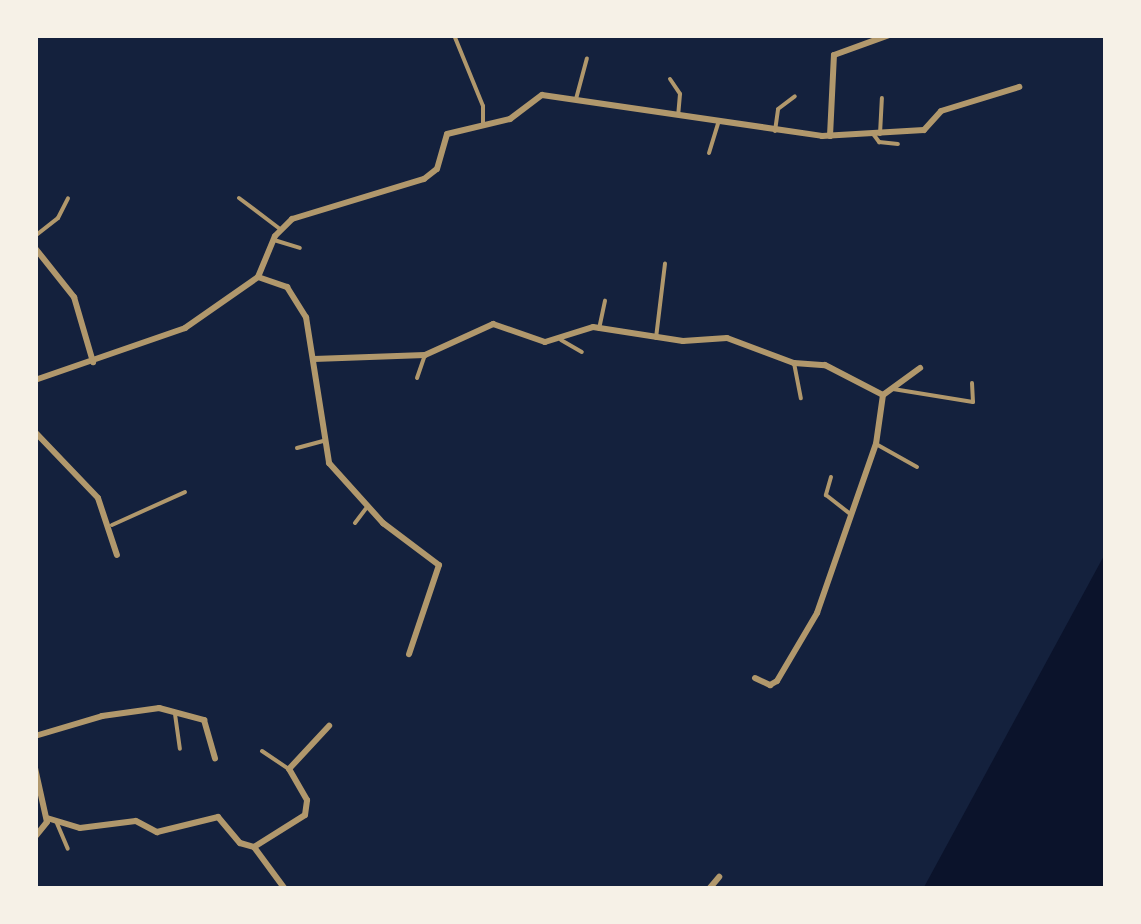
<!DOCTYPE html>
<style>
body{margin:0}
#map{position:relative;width:1141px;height:924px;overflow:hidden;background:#14213d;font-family:"Crimson Pro",serif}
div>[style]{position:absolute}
.water>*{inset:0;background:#0b132b}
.service>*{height:4px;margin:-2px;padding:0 2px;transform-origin:2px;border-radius:2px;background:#b1986c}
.minor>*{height:6px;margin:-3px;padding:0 3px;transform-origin:3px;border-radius:3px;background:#b1986c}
span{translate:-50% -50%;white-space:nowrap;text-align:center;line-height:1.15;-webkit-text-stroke:10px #f6f1e7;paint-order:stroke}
.frame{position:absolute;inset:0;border:38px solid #f6f1e7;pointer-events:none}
</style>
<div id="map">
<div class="water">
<div style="clip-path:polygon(1106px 552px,1106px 889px,923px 889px)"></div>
</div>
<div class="service">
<div style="left:454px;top:35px;width:77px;rotate:67.8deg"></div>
<div style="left:483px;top:106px;width:18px;rotate:90deg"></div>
<div style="left:670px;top:79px;width:18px;rotate:56deg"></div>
<div style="left:680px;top:94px;width:21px;rotate:95deg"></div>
<div style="left:576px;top:99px;width:42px;rotate:-75deg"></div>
<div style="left:775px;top:131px;width:22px;rotate:-82deg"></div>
<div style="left:778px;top:109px;width:21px;rotate:-37deg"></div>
<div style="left:880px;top:134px;width:36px;rotate:-87deg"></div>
<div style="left:874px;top:135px;width:9px;rotate:54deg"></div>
<div style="left:879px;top:142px;width:19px;rotate:6deg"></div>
<div style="left:709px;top:153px;width:31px;rotate:-73deg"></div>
<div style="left:239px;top:198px;width:51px;rotate:37.1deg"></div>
<div style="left:35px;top:236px;width:29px;rotate:-38deg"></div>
<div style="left:58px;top:218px;width:22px;rotate:-63deg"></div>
<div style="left:274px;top:240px;width:27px;rotate:17deg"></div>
<div style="left:599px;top:329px;width:29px;rotate:-78deg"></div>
<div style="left:656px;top:338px;width:75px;rotate:-83.1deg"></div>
<div style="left:561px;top:340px;width:24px;rotate:30deg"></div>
<div style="left:794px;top:363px;width:36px;rotate:79deg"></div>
<div style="left:417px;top:378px;width:24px;rotate:-71deg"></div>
<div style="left:893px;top:389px;width:81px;rotate:9.2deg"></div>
<div style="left:973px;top:402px;width:19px;rotate:-93deg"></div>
<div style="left:876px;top:444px;width:47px;rotate:29.3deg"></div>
<div style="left:297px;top:448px;width:27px;rotate:-15deg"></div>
<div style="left:831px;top:477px;width:19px;rotate:106deg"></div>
<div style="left:826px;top:495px;width:29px;rotate:38deg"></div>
<div style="left:355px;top:523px;width:21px;rotate:-53deg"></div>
<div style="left:112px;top:525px;width:80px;rotate:-24.3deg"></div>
<div style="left:175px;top:714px;width:35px;rotate:82deg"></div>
<div style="left:262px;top:751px;width:32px;rotate:34deg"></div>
<div style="left:56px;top:821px;width:30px;rotate:67deg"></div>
</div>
<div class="minor">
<div style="left:830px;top:136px;width:81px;rotate:-87.2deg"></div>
<div style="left:834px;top:55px;width:59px;rotate:-20deg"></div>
<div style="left:35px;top:248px;width:63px;rotate:51.5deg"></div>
<div style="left:74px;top:297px;width:68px;rotate:73.7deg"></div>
<div style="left:258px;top:277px;width:31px;rotate:19deg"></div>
<div style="left:287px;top:287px;width:36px;rotate:58deg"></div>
<div style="left:306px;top:317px;width:148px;rotate:81deg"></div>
<div style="left:329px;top:463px;width:81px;rotate:48deg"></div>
<div style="left:383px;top:523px;width:70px;rotate:36.9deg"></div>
<div style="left:439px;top:565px;width:94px;rotate:108.6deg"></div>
<div style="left:314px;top:359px;width:111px;rotate:-2.1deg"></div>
<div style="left:425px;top:355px;width:75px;rotate:-24.5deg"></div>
<div style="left:493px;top:324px;width:55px;rotate:19.1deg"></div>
<div style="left:545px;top:342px;width:50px;rotate:-17.4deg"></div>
<div style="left:593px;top:327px;width:91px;rotate:8.8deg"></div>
<div style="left:683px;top:341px;width:44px;rotate:-3.9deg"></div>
<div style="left:727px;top:338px;width:72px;rotate:20.5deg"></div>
<div style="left:794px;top:363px;width:31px;rotate:4deg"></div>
<div style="left:825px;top:365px;width:65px;rotate:27.3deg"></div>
<div style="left:35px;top:380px;width:159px;rotate:-19.1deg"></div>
<div style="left:185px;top:328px;width:89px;rotate:-34.9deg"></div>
<div style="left:258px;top:277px;width:44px;rotate:-67.5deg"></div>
<div style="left:275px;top:236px;width:24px;rotate:-45deg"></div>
<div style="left:292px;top:219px;width:138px;rotate:-16.9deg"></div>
<div style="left:424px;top:179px;width:16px;rotate:-38deg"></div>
<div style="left:437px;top:169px;width:36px;rotate:-74deg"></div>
<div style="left:447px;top:134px;width:65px;rotate:-13.4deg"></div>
<div style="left:510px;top:119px;width:40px;rotate:-37deg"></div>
<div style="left:542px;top:95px;width:283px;rotate:8.3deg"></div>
<div style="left:822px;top:136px;width:102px;rotate:-3.4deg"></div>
<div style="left:924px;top:130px;width:25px;rotate:-48deg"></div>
<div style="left:941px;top:111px;width:82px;rotate:-17.1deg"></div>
<div style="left:35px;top:432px;width:91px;rotate:46.3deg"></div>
<div style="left:98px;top:498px;width:60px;rotate:71.6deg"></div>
<div style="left:755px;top:678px;width:17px;rotate:25deg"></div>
<div style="left:770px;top:685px;width:8px;rotate:-30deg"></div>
<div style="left:777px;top:681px;width:79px;rotate:-59.5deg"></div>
<div style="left:817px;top:613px;width:179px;rotate:-70.8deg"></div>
<div style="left:876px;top:444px;width:49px;rotate:-81.9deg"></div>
<div style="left:883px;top:395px;width:46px;rotate:-36.1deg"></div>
<div style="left:35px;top:736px;width:70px;rotate:-16.6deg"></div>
<div style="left:102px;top:716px;width:58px;rotate:-8deg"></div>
<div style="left:159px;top:708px;width:47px;rotate:14.9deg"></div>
<div style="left:204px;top:720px;width:40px;rotate:74deg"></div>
<div style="left:35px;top:768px;width:55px;rotate:77.5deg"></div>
<div style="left:47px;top:822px;width:19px;rotate:129deg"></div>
<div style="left:47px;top:818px;width:34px;rotate:17deg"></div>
<div style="left:80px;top:828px;width:56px;rotate:-7.1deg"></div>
<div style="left:136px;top:821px;width:24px;rotate:28deg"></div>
<div style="left:157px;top:832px;width:63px;rotate:-13.8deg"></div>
<div style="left:218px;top:817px;width:34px;rotate:50deg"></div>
<div style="left:240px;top:843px;width:15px;rotate:16deg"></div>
<div style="left:254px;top:847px;width:60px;rotate:-32.1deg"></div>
<div style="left:305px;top:815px;width:15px;rotate:-82deg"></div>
<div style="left:307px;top:800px;width:36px;rotate:-120deg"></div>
<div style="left:289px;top:769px;width:59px;rotate:-47.1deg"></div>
<div style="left:254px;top:847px;width:52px;rotate:53.6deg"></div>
<div style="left:709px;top:889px;width:16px;rotate:-50deg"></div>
</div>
<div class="frame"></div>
</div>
